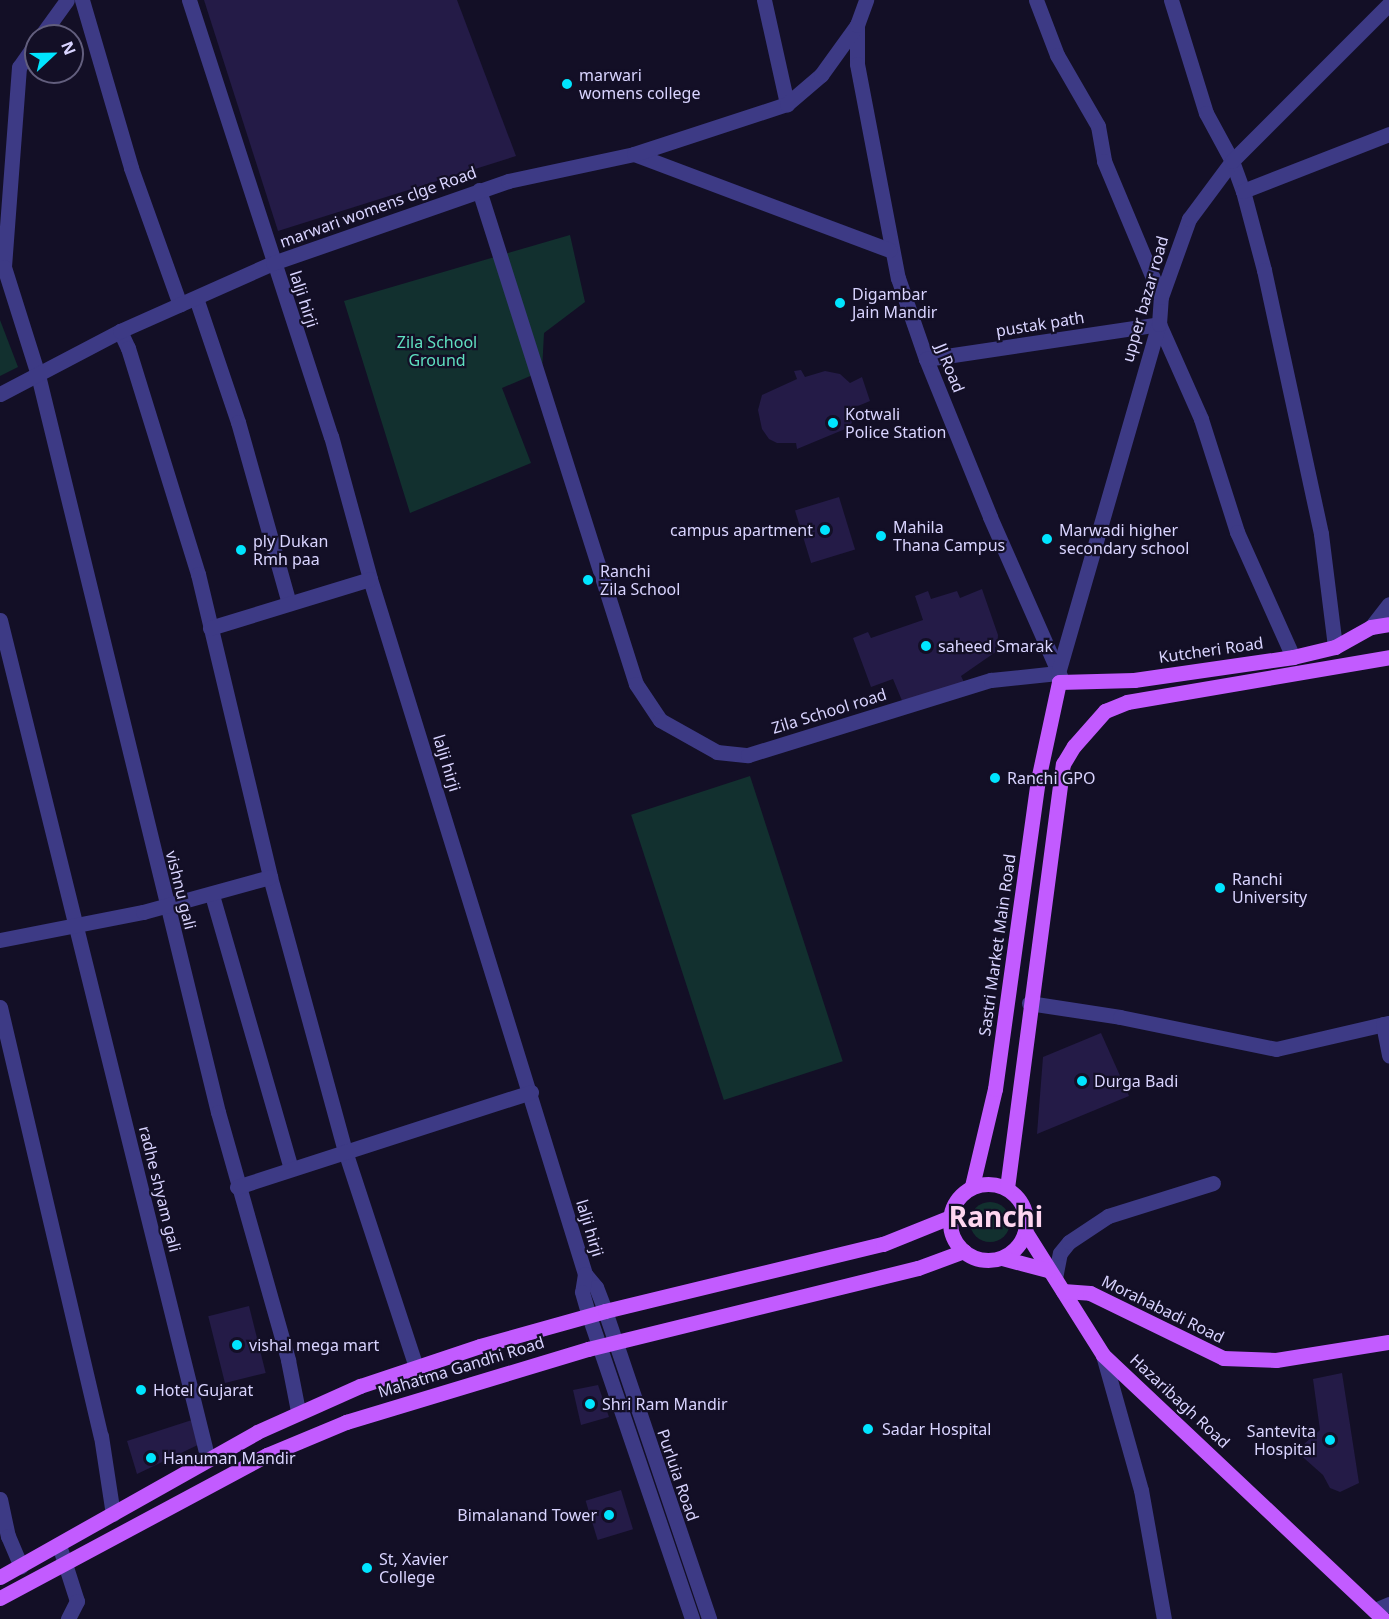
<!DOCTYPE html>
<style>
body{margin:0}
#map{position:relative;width:1389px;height:1619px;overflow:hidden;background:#130f26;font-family:"Noto Sans",sans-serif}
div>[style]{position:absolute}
.green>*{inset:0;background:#12302f;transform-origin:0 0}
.round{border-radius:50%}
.building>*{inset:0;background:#241b47;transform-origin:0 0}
.minor>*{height:15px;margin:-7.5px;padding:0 7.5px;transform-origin:7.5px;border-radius:7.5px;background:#3d3a85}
.major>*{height:15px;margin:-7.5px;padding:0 7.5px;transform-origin:7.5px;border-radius:7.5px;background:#c25bff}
.major>.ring{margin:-7.5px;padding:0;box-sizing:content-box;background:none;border:15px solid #c25bff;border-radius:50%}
.dots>*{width:16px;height:16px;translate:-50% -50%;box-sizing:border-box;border:3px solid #130f26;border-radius:50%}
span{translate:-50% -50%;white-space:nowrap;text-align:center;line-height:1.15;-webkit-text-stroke:4.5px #130f26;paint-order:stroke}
.poi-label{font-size:16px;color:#d9d4ff}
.left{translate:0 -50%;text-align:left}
.right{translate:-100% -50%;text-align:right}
.street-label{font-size:16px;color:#d9d4ff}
.park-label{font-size:16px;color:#5fe0c0}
.town-label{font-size:28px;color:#ffd6f0;font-weight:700}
.north{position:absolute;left:24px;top:24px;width:60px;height:60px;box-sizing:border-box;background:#130f26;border:2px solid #625e7d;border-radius:50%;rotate:68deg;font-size:16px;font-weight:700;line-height:24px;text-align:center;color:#d9d4ff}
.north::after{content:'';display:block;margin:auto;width:21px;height:27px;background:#00e5ff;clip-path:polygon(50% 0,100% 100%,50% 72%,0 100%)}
</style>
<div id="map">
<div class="green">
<div style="clip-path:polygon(570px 235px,585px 302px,544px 333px,542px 371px,502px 388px,531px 463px,410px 513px,344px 301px)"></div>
<div style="clip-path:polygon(0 320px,18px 367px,0 376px)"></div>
<div style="left:750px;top:776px;width:300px;height:125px;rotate:72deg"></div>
<div class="round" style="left:970px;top:1202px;width:40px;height:40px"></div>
</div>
<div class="building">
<div style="clip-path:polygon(204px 0,457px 0,516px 156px,278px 231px)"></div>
<div style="clip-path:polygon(801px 370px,805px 377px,825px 371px,840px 374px,850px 383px,862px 377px,870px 401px,858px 406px,850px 427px,797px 449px,796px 443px,777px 443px,769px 439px,762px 429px,758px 410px,762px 395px,797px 379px,794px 371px)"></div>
<div style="left:839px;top:497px;width:55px;height:46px;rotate:73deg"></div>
<div style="clip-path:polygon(982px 589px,998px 635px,997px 651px,961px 676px,964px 682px,903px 703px,893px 679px,871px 687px,853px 638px,868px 632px,871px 638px,923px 620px,915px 596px,928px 591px,931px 599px,957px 591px,960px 598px)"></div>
<div style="clip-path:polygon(1101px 1033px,1129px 1096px,1037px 1134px,1043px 1057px)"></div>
<div style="left:249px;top:1306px;width:69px;height:42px;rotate:76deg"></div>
<div style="clip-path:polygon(1342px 1373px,1359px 1483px,1340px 1492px,1330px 1488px,1323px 1475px,1296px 1451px,1320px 1430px,1313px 1379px)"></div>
<div style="clip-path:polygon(598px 1385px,609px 1417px,581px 1425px,573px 1390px)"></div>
<div style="clip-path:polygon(192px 1420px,202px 1443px,137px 1474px,127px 1441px)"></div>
<div style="left:621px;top:1490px;width:41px;height:37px;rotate:73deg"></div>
</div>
<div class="minor">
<div style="left:82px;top:0;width:175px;rotate:73.7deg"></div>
<div style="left:131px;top:168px;width:145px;rotate:70.3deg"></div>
<div style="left:189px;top:0;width:459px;rotate:72deg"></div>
<div style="left:331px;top:436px;width:148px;rotate:74.7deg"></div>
<div style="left:370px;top:579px;width:727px;rotate:72.81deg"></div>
<div style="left:585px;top:1274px;width:17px;rotate:50deg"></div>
<div style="left:596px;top:1287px;width:26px;rotate:69deg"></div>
<div style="left:605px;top:1311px;width:325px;rotate:71.3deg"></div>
<div style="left:764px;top:0;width:107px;rotate:77.5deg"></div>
<div style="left:1036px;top:0;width:59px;rotate:69.1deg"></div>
<div style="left:1057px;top:55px;width:82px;rotate:60deg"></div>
<div style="left:1098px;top:126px;width:36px;rotate:80deg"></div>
<div style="left:1104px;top:161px;width:147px;rotate:67.3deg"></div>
<div style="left:1171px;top:0;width:118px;rotate:72.8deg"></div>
<div style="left:1206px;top:113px;width:55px;rotate:61.6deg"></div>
<div style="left:1232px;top:161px;width:32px;rotate:70deg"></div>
<div style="left:1243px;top:191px;width:82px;rotate:75.1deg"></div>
<div style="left:1264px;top:270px;width:270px;rotate:77.8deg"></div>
<div style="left:1321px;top:534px;width:114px;rotate:82.9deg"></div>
<div style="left:857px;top:25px;width:39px;rotate:90deg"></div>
<div style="left:857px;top:64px;width:218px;rotate:79.2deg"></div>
<div style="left:898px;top:278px;width:86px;rotate:70.9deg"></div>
<div style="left:926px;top:359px;width:170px;rotate:67.9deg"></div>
<div style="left:990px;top:517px;width:174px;rotate:66.2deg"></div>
<div style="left:41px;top:36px;width:44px;rotate:-54.2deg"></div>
<div style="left:36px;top:43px;width:29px;rotate:125deg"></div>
<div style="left:19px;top:67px;width:201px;rotate:94.3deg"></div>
<div style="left:4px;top:267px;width:113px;rotate:72.5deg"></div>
<div style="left:38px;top:375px;width:759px;rotate:76.28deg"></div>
<div style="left:218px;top:1112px;width:258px;rotate:74.2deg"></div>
<div style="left:288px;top:1360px;width:52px;rotate:78.9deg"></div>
<div style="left:634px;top:154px;width:273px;rotate:20.6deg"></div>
<div style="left:479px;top:190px;width:518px;rotate:72.37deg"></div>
<div style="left:636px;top:684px;width:43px;rotate:56.3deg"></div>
<div style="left:660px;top:720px;width:65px;rotate:29.3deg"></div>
<div style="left:717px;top:752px;width:31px;rotate:6deg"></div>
<div style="left:748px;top:755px;width:254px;rotate:-17.2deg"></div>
<div style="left:991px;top:680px;width:67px;rotate:-6deg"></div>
<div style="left:1243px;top:191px;width:157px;rotate:-21.3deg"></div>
<div style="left:196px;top:298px;width:131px;rotate:71.3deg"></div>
<div style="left:238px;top:422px;width:188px;rotate:74.3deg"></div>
<div style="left:120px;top:331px;width:19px;rotate:65deg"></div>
<div style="left:128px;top:348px;width:237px;rotate:72.8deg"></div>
<div style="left:198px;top:574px;width:311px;rotate:76.6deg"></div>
<div style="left:270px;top:877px;width:284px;rotate:74.7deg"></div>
<div style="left:345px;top:1151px;width:227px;rotate:71.8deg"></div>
<div style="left:926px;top:359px;width:236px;rotate:-8.5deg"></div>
<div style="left:1159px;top:324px;width:104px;rotate:66.1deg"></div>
<div style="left:1201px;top:419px;width:119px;rotate:72.3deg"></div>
<div style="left:1237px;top:532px;width:137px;rotate:65.9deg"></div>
<div style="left:0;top:394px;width:136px;rotate:-27.7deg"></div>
<div style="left:120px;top:331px;width:167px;rotate:-24deg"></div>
<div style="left:273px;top:263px;width:249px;rotate:-19.2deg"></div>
<div style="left:508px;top:181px;width:129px;rotate:-12.1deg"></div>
<div style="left:634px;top:154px;width:161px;rotate:-18.1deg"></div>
<div style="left:787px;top:104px;width:45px;rotate:-40.5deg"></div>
<div style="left:821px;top:75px;width:62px;rotate:-54.2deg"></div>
<div style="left:857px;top:25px;width:27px;rotate:-70deg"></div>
<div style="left:0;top:620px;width:865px;rotate:76.09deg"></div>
<div style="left:1371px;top:627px;width:29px;rotate:-52deg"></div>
<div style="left:210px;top:628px;width:167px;rotate:-17deg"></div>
<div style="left:1058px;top:673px;width:363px;rotate:-73.9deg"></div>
<div style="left:1159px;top:324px;width:27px;rotate:-86deg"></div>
<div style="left:1161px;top:297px;width:83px;rotate:-70.3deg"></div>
<div style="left:1189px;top:219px;width:72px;rotate:-53.4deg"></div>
<div style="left:1232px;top:161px;width:222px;rotate:-45deg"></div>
<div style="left:212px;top:895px;width:285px;rotate:73.9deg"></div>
<div style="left:0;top:940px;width:146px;rotate:-11.1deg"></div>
<div style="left:143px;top:912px;width:132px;rotate:-15.4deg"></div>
<div style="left:1029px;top:1003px;width:92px;rotate:8.7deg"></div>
<div style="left:1120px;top:1017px;width:159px;rotate:11.6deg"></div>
<div style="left:1276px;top:1049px;width:116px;rotate:-13deg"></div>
<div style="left:0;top:1007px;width:441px;rotate:76.8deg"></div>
<div style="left:101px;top:1436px;width:79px;rotate:81.3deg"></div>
<div style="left:1383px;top:1024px;width:32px;rotate:79deg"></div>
<div style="left:237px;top:1187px;width:309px;rotate:-17.9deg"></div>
<div style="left:585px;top:1274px;width:18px;rotate:99deg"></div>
<div style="left:582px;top:1292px;width:25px;rotate:74deg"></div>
<div style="left:589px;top:1316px;width:320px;rotate:71.2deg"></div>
<div style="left:1055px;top:1278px;width:25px;rotate:-79deg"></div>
<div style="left:1060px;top:1253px;width:14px;rotate:-51deg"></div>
<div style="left:1069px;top:1242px;width:47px;rotate:-33.7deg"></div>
<div style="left:1108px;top:1216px;width:110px;rotate:-17.4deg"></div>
<div style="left:1103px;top:1355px;width:140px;rotate:74.3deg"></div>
<div style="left:1141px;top:1490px;width:131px;rotate:79.9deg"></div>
<div style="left:0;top:1499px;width:38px;rotate:78deg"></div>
<div style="left:8px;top:1536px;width:33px;rotate:67deg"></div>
<div style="left:59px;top:1545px;width:59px;rotate:72.2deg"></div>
<div style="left:77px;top:1601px;width:20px;rotate:117deg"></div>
<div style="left:1375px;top:1610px;width:15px;rotate:-23deg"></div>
</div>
<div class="major">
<div class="ring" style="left:950px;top:1184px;width:61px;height:61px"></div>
<div style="left:972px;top:1186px;width:100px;rotate:-76.7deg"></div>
<div style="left:995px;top:1089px;width:312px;rotate:-82.1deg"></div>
<div style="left:1038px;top:780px;width:100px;rotate:-77.9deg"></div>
<div style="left:1059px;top:682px;width:75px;rotate:-1.5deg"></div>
<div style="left:1134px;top:680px;width:161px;rotate:-8.2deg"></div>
<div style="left:1293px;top:657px;width:43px;rotate:-13.4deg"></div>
<div style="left:1335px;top:647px;width:41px;rotate:-29.1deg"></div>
<div style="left:1371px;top:627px;width:18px;rotate:-9deg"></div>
<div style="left:1007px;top:1188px;width:428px;rotate:-82.5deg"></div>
<div style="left:1063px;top:764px;width:21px;rotate:-59deg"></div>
<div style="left:1074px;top:746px;width:47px;rotate:-48.5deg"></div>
<div style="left:1105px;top:711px;width:24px;rotate:-22deg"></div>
<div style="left:1127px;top:702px;width:266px;rotate:-9.7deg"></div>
<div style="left:1025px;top:1231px;width:146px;rotate:57.8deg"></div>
<div style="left:1103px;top:1355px;width:385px;rotate:43.3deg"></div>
<div style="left:1002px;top:1258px;width:47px;rotate:14.9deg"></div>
<div style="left:1063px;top:1291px;width:27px;rotate:4deg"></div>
<div style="left:1090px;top:1293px;width:148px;rotate:26deg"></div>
<div style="left:1223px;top:1358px;width:53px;rotate:2.2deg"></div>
<div style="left:1276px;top:1360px;width:114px;rotate:-9.1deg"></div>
<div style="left:0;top:1577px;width:295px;rotate:-29.4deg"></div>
<div style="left:257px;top:1432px;width:113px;rotate:-24.1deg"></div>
<div style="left:360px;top:1386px;width:126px;rotate:-18.4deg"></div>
<div style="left:480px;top:1346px;width:130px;rotate:-15.6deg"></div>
<div style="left:605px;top:1311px;width:286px;rotate:-13.6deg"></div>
<div style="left:883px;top:1244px;width:72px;rotate:-21.9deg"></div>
<div style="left:0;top:1598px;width:303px;rotate:-28.2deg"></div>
<div style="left:267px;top:1455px;width:86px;rotate:-22.7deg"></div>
<div style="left:346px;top:1422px;width:253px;rotate:-16.8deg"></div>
<div style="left:588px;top:1349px;width:340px;rotate:-13.8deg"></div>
<div style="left:918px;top:1268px;width:49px;rotate:-20.3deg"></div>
</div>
<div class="dots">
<div style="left:567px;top:84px;background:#00e5ff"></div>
<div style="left:840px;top:303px;background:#00e5ff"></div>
<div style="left:833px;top:423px;background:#00e5ff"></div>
<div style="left:825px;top:530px;background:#00e5ff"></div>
<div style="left:881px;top:536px;background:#00e5ff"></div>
<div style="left:1047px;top:539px;background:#00e5ff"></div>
<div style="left:241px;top:550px;background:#00e5ff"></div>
<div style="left:588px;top:580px;background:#00e5ff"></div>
<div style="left:926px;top:646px;background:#00e5ff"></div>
<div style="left:995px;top:778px;background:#00e5ff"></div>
<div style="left:1220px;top:888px;background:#00e5ff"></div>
<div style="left:1082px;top:1081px;background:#00e5ff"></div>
<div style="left:237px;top:1345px;background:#00e5ff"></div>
<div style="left:141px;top:1390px;background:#00e5ff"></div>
<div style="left:590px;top:1404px;background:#00e5ff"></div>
<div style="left:868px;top:1429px;background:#00e5ff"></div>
<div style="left:1330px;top:1440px;background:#00e5ff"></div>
<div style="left:151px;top:1458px;background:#00e5ff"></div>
<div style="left:609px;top:1515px;background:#00e5ff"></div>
<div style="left:367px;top:1568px;background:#00e5ff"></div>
</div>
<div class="poi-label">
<span class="left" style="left:579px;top:84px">marwari<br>womens college</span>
<span class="left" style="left:852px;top:303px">Digambar<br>Jain Mandir</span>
<span class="left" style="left:845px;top:423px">Kotwali<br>Police Station</span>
<span class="left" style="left:893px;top:536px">Mahila<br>Thana Campus</span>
<span class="right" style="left:813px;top:530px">campus apartment</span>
<span class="left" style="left:1059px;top:539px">Marwadi higher<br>secondary school</span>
<span class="left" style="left:253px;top:550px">ply Dukan<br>Rmh paa</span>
<span class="left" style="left:600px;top:580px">Ranchi<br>Zila School</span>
<span class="left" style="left:938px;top:646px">saheed Smarak</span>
<span class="left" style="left:1007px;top:778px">Ranchi GPO</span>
<span class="left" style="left:1232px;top:888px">Ranchi<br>University</span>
<span class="left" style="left:1094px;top:1081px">Durga Badi</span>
<span class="left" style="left:249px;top:1345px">vishal mega mart</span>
<span class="left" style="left:153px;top:1390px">Hotel Gujarat</span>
<span class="left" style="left:602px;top:1404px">Shri Ram Mandir</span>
<span class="left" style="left:882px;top:1429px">Sadar Hospital</span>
<span class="right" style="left:1316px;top:1440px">Santevita<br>Hospital</span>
<span class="left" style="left:163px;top:1458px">Hanuman Mandir</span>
<span class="right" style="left:597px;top:1515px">Bimalanand Tower</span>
<span class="left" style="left:379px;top:1568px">St, Xavier<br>College</span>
</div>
<div class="street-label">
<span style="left:378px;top:207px;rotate:-20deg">marwari womens clge Road</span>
<span style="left:304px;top:299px;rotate:72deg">lalji hirji</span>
<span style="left:1145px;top:299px;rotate:-74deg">upper bazar road</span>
<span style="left:1040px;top:324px;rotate:-9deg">pustak path</span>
<span style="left:950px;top:368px;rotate:68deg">JJ Road</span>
<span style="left:1211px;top:650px;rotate:-8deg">Kutcheri Road</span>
<span style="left:829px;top:711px;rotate:-17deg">Zila School road</span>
<span style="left:447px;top:763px;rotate:73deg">lalji hirji</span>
<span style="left:181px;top:890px;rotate:76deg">vishnu gali</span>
<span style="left:997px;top:945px;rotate:-82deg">Sastri Market Main Road</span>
<span style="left:160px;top:1189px;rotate:76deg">radhe shyam gali</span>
<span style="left:590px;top:1228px;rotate:73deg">lalji hirji</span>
<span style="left:1163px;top:1309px;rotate:26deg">Morahabadi Road</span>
<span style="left:461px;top:1367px;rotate:-17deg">Mahatma Gandhi Road</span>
<span style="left:1180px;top:1401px;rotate:43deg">Hazaribagh Road</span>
<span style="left:678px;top:1475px;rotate:71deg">Purluia Road</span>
</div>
<div class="park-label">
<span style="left:437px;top:351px">Zila School<br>Ground</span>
</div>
<div class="town-label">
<span style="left:996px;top:1216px">Ranchi</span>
</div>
<div class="north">N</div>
</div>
